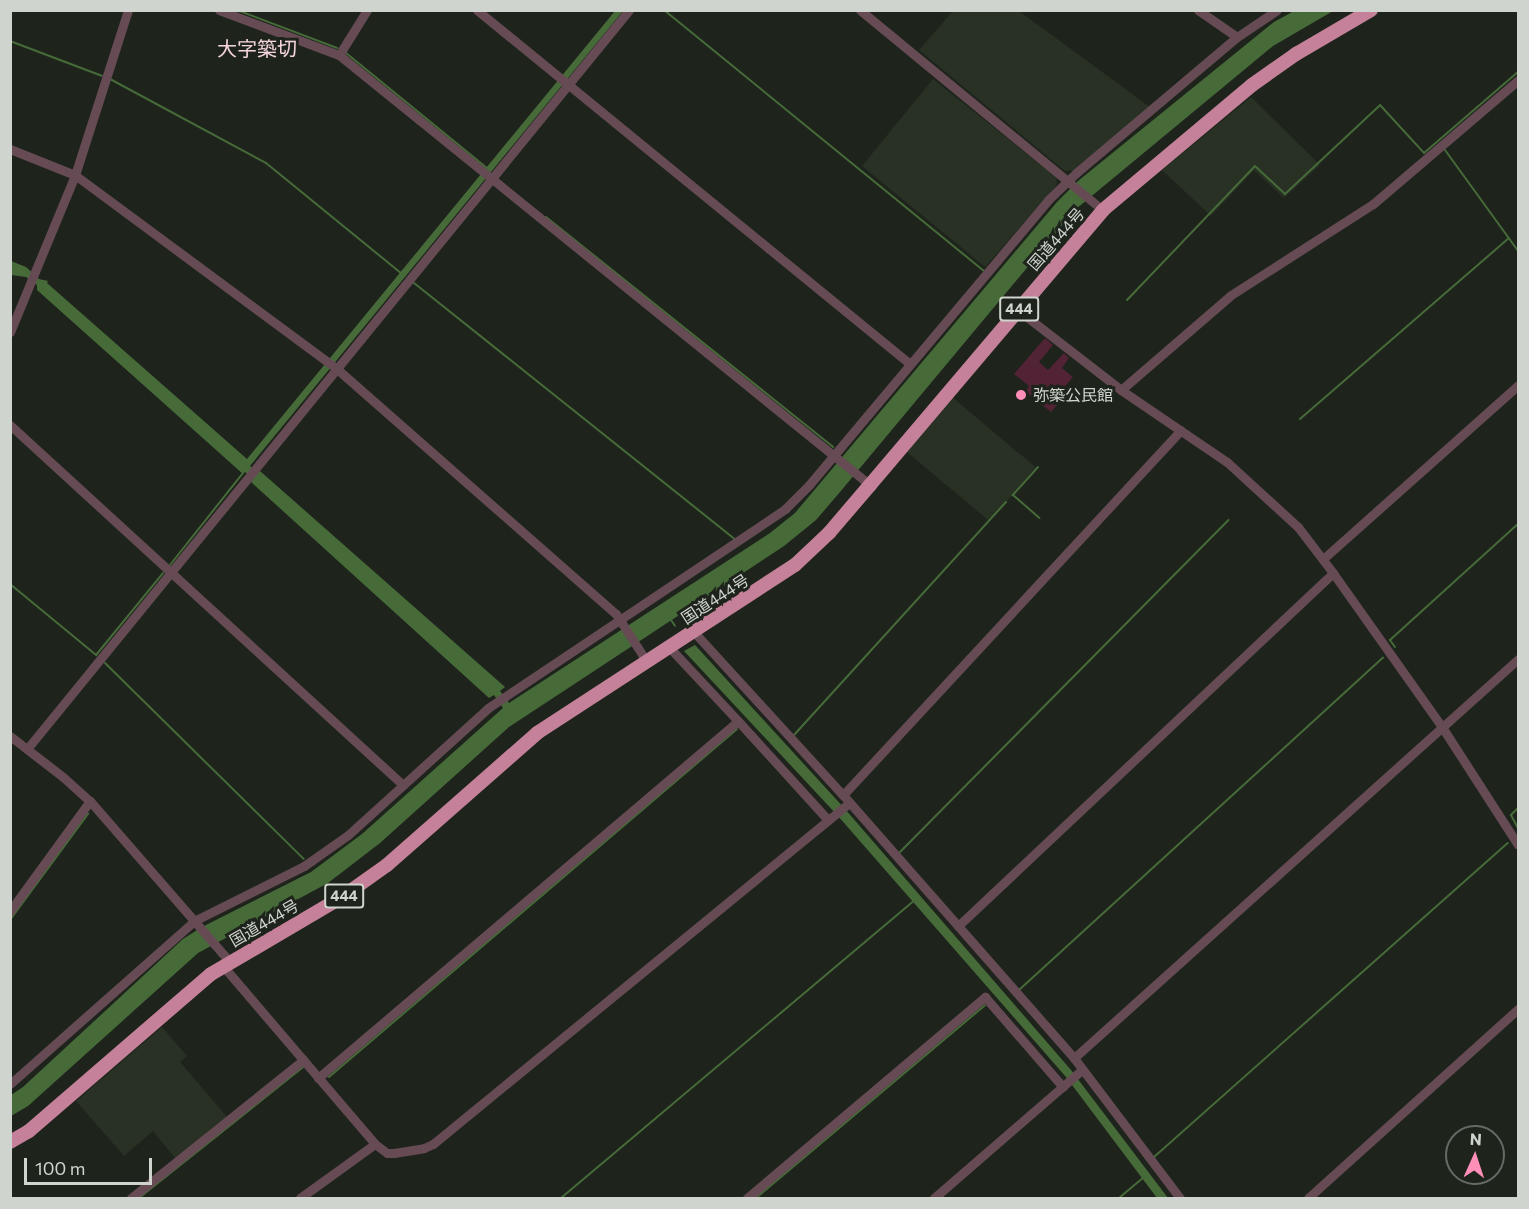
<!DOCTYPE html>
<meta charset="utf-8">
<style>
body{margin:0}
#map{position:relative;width:1529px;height:1209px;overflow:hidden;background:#1e241c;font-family:Commissioner,"Noto Sans JP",sans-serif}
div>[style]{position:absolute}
.built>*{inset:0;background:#283124;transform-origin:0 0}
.green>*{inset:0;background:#522235}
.water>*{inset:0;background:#466b39}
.stream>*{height:2px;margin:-1px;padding:0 1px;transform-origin:1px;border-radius:1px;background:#466b39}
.minor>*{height:9px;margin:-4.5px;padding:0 4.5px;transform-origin:4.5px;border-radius:4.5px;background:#664b54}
.highway>*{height:14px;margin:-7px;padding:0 7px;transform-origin:7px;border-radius:7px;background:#c48199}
.dots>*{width:16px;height:16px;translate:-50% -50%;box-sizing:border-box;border:3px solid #1e241c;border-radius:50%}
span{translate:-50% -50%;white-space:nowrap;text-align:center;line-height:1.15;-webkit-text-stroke:6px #1e241c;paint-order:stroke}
.shield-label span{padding:2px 4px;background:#1e241c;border:2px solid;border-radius:4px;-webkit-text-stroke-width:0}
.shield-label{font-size:15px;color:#d0d4cf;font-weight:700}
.street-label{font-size:16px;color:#d0d4cf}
.poi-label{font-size:16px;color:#d0d4cf}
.left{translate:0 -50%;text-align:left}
.quarter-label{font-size:20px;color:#f5d4de}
.frame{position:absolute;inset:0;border:12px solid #d0d4cf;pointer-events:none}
.north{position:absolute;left:1445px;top:1125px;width:60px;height:60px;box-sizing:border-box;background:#1e241c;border:2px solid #656a64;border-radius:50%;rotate:3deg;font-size:16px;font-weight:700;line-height:24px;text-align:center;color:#d0d4cf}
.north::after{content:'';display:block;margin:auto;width:21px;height:27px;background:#ff8eb9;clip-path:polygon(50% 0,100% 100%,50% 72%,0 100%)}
.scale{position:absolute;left:24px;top:1158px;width:128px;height:27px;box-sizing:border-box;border:3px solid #d0d4cf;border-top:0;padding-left:8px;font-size:18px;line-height:21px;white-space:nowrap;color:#d0d4cf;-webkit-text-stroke:4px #1e241c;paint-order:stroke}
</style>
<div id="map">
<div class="built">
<div style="clip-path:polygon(953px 11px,1019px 11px,1150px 107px,1076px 170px,1065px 171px,919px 50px)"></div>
<div style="clip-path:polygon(933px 79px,1056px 177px,1057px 185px,985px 267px,862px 166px)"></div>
<div style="clip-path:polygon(1251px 97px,1320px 165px,1284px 198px,1254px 170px,1211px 216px,1162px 170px)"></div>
<div style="left:952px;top:397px;width:109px;height:71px;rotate:40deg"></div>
<div style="clip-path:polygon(162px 1027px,187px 1056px,180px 1062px,227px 1117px,176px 1159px,153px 1131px,124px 1156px,76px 1101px)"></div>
</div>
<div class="green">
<div style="clip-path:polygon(1045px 338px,1053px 345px,1039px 362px,1048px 370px,1064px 353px,1069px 358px,1062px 368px,1073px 377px,1059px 393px,1063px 398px,1051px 412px,1025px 391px,1029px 386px,1014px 374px)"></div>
</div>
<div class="water">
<div style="clip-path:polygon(615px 11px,623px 11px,250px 466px,258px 473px,260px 471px,505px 687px,500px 691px,509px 703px,770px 533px,795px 513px,1057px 202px,1078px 181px,1274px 22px,1294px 11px,1333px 11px,1273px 46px,1076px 209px,840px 492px,816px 520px,784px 546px,509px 727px,380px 843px,328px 883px,198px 953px,28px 1106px,11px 1116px,11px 1095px,23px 1087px,183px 939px,202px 927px,311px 872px,362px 834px,503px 708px,494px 695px,489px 698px,251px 482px,253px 479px,245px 472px,243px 474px,37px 290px,37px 285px,26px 277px,11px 275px,11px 261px,26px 267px,39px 279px,48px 281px,47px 283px,247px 459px)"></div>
<div style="clip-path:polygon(695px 645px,845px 809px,1071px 1070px,1168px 1198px,1157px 1198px,1066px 1077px,838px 816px,684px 651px)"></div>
</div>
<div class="stream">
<div style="left:237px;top:10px;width:107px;rotate:20.8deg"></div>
<div style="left:664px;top:10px;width:414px;rotate:39.2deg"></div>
<div style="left:10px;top:41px;width:98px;rotate:20.8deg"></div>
<div style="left:346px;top:53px;width:183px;rotate:39.2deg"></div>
<div style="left:110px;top:79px;width:177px;rotate:28.3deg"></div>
<div style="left:266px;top:163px;width:174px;rotate:39.2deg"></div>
<div style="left:1445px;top:150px;width:125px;rotate:54.1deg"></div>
<div style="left:546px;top:217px;width:368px;rotate:38.7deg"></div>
<div style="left:414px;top:283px;width:411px;rotate:38.6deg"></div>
<div style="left:1127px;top:300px;width:185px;rotate:-46.3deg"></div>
<div style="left:1255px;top:166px;width:41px;rotate:43deg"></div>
<div style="left:1285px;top:194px;width:130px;rotate:-43.1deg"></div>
<div style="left:1380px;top:105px;width:65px;rotate:47.5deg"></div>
<div style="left:1424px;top:153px;width:124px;rotate:-40.8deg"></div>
<div style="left:1300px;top:419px;width:276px;rotate:-40.9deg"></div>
<div style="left:1038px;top:467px;width:38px;rotate:132deg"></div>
<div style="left:1013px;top:495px;width:35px;rotate:41deg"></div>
<div style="left:170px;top:565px;width:117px;rotate:-51.6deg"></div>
<div style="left:10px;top:584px;width:112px;rotate:39.5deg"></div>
<div style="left:96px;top:655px;width:106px;rotate:-50.7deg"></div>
<div style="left:671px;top:620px;width:7px;rotate:56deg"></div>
<div style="left:1395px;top:647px;width:9px;rotate:-126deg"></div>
<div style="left:1390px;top:640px;width:173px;rotate:-42.2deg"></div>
<div style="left:105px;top:663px;width:279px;rotate:44.6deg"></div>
<div style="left:794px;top:735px;width:315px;rotate:-47.7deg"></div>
<div style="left:1518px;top:808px;width:10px;rotate:135deg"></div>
<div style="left:1511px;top:815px;width:15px;rotate:62deg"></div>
<div style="left:900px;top:852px;width:467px;rotate:-45.3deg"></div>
<div style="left:10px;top:920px;width:132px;rotate:-53.7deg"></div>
<div style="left:1019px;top:990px;width:493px;rotate:-42.4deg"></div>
<div style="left:329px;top:1077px;width:536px;rotate:-40.46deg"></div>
<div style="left:1154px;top:1157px;width:473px;rotate:-41.6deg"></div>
<div style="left:139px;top:1198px;width:210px;rotate:-38.6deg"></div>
<div style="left:561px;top:1198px;width:461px;rotate:-40.1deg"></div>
<div style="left:756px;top:1198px;width:299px;rotate:-40.1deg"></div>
<div style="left:1119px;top:1198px;width:33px;rotate:-40deg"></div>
</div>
<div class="minor">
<div style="left:219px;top:10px;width:128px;rotate:20.6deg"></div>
<div style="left:339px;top:55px;width:683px;rotate:39deg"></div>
<div style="left:477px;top:10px;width:559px;rotate:39.27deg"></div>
<div style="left:860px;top:10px;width:315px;rotate:39.5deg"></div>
<div style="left:1198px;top:10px;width:47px;rotate:34.7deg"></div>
<div style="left:1237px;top:37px;width:48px;rotate:-34deg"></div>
<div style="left:339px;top:55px;width:53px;rotate:-58.1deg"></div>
<div style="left:10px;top:149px;width:70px;rotate:21.8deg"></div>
<div style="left:75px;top:175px;width:326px;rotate:36.5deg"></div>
<div style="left:337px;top:369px;width:371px;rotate:41.3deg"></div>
<div style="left:616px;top:614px;width:57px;rotate:57.1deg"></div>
<div style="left:1018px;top:310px;width:130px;rotate:37.8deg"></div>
<div style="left:1121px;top:390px;width:128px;rotate:34.2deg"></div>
<div style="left:1227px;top:462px;width:96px;rotate:42.5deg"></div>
<div style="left:1298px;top:527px;width:58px;rotate:52.7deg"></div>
<div style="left:1333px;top:573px;width:189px;rotate:54.7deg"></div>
<div style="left:1442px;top:727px;width:140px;rotate:57.2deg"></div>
<div style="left:10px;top:332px;width:170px;rotate:-67.5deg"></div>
<div style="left:75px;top:175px;width:173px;rotate:-72.2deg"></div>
<div style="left:1121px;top:390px;width:145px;rotate:-40.8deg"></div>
<div style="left:1231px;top:295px;width:169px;rotate:-32.7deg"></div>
<div style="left:1373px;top:204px;width:191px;rotate:-40.5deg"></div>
<div style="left:10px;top:425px;width:533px;rotate:42.49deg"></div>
<div style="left:1323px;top:559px;width:261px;rotate:-41.7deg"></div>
<div style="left:694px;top:632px;width:221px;rotate:47.6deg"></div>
<div style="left:843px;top:795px;width:350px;rotate:48.7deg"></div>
<div style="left:1074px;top:1058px;width:176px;rotate:52.9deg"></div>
<div style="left:738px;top:721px;width:134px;rotate:47.7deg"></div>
<div style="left:10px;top:736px;width:67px;rotate:37.7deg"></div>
<div style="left:63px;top:777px;width:36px;rotate:42deg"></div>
<div style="left:90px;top:801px;width:213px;rotate:49deg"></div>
<div style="left:27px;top:749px;width:953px;rotate:-50.83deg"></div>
<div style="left:843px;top:795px;width:497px;rotate:-47.2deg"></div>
<div style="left:10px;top:911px;width:136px;rotate:-54deg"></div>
<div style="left:958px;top:926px;width:515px;rotate:-43.27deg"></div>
<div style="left:223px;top:966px;width:234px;rotate:49.5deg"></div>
<div style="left:375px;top:1144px;width:15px;rotate:37deg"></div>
<div style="left:387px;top:1153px;width:7px"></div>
<div style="left:394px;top:1153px;width:30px;rotate:-9deg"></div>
<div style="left:424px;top:1148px;width:10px;rotate:-24deg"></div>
<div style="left:433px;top:1144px;width:538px;rotate:-39.34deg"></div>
<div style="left:1074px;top:1058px;width:597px;rotate:-41.94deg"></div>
<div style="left:318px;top:1078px;width:551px;rotate:-40.36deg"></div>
<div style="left:738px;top:721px;width:100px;rotate:-133deg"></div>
<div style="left:10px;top:1084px;width:246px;rotate:-41.5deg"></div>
<div style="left:194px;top:921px;width:123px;rotate:-26.6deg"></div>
<div style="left:304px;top:866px;width:54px;rotate:-35.2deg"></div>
<div style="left:348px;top:835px;width:189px;rotate:-42.2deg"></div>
<div style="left:488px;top:708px;width:358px;rotate:-33.8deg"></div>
<div style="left:785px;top:509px;width:34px;rotate:-45deg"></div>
<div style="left:809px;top:485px;width:372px;rotate:-50deg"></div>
<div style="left:1048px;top:200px;width:39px;rotate:-44deg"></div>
<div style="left:1076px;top:173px;width:211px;rotate:-40.2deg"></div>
<div style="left:131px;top:1198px;width:221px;rotate:-38.7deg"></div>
<div style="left:300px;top:1198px;width:92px;rotate:-35.8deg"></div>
<div style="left:747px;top:1198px;width:312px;rotate:-40.2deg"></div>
<div style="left:985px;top:997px;width:119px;rotate:49.1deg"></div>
<div style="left:934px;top:1198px;width:196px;rotate:-40.9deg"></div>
<div style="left:1308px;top:1198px;width:283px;rotate:-42deg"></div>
</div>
<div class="highway">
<div style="left:10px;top:1142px;width:22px;rotate:-30deg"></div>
<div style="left:29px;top:1131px;width:240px;rotate:-40.8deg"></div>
<div style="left:211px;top:974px;width:152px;rotate:-30.4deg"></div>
<div style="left:342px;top:897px;width:55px;rotate:-35.4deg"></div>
<div style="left:387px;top:865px;width:200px;rotate:-41.3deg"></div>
<div style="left:537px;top:733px;width:308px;rotate:-33.1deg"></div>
<div style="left:795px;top:565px;width:47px;rotate:-43.3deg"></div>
<div style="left:829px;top:533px;width:63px;rotate:-49.5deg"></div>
<div style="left:870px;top:485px;width:360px;rotate:-49.7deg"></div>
<div style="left:1103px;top:210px;width:194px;rotate:-40deg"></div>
<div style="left:1252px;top:85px;width:54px;rotate:-35.2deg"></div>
<div style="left:1296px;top:54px;width:87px;rotate:-30.4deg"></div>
</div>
<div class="dots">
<div style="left:1021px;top:395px;background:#ff8eb9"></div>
</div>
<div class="shield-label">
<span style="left:1019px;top:309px">444</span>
<span style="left:344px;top:896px">444</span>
</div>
<div class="street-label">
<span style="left:1056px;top:239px;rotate:-49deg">国道444号</span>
<span style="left:715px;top:599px;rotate:-33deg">国道444号</span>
<span style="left:264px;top:923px;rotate:-30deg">国道444号</span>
</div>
<div class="poi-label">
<span class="left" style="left:1033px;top:395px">弥築公民館</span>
</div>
<div class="quarter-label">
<span style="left:257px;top:48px">大字築切</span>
</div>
<div class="frame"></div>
<div class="north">N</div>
<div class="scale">100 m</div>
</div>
